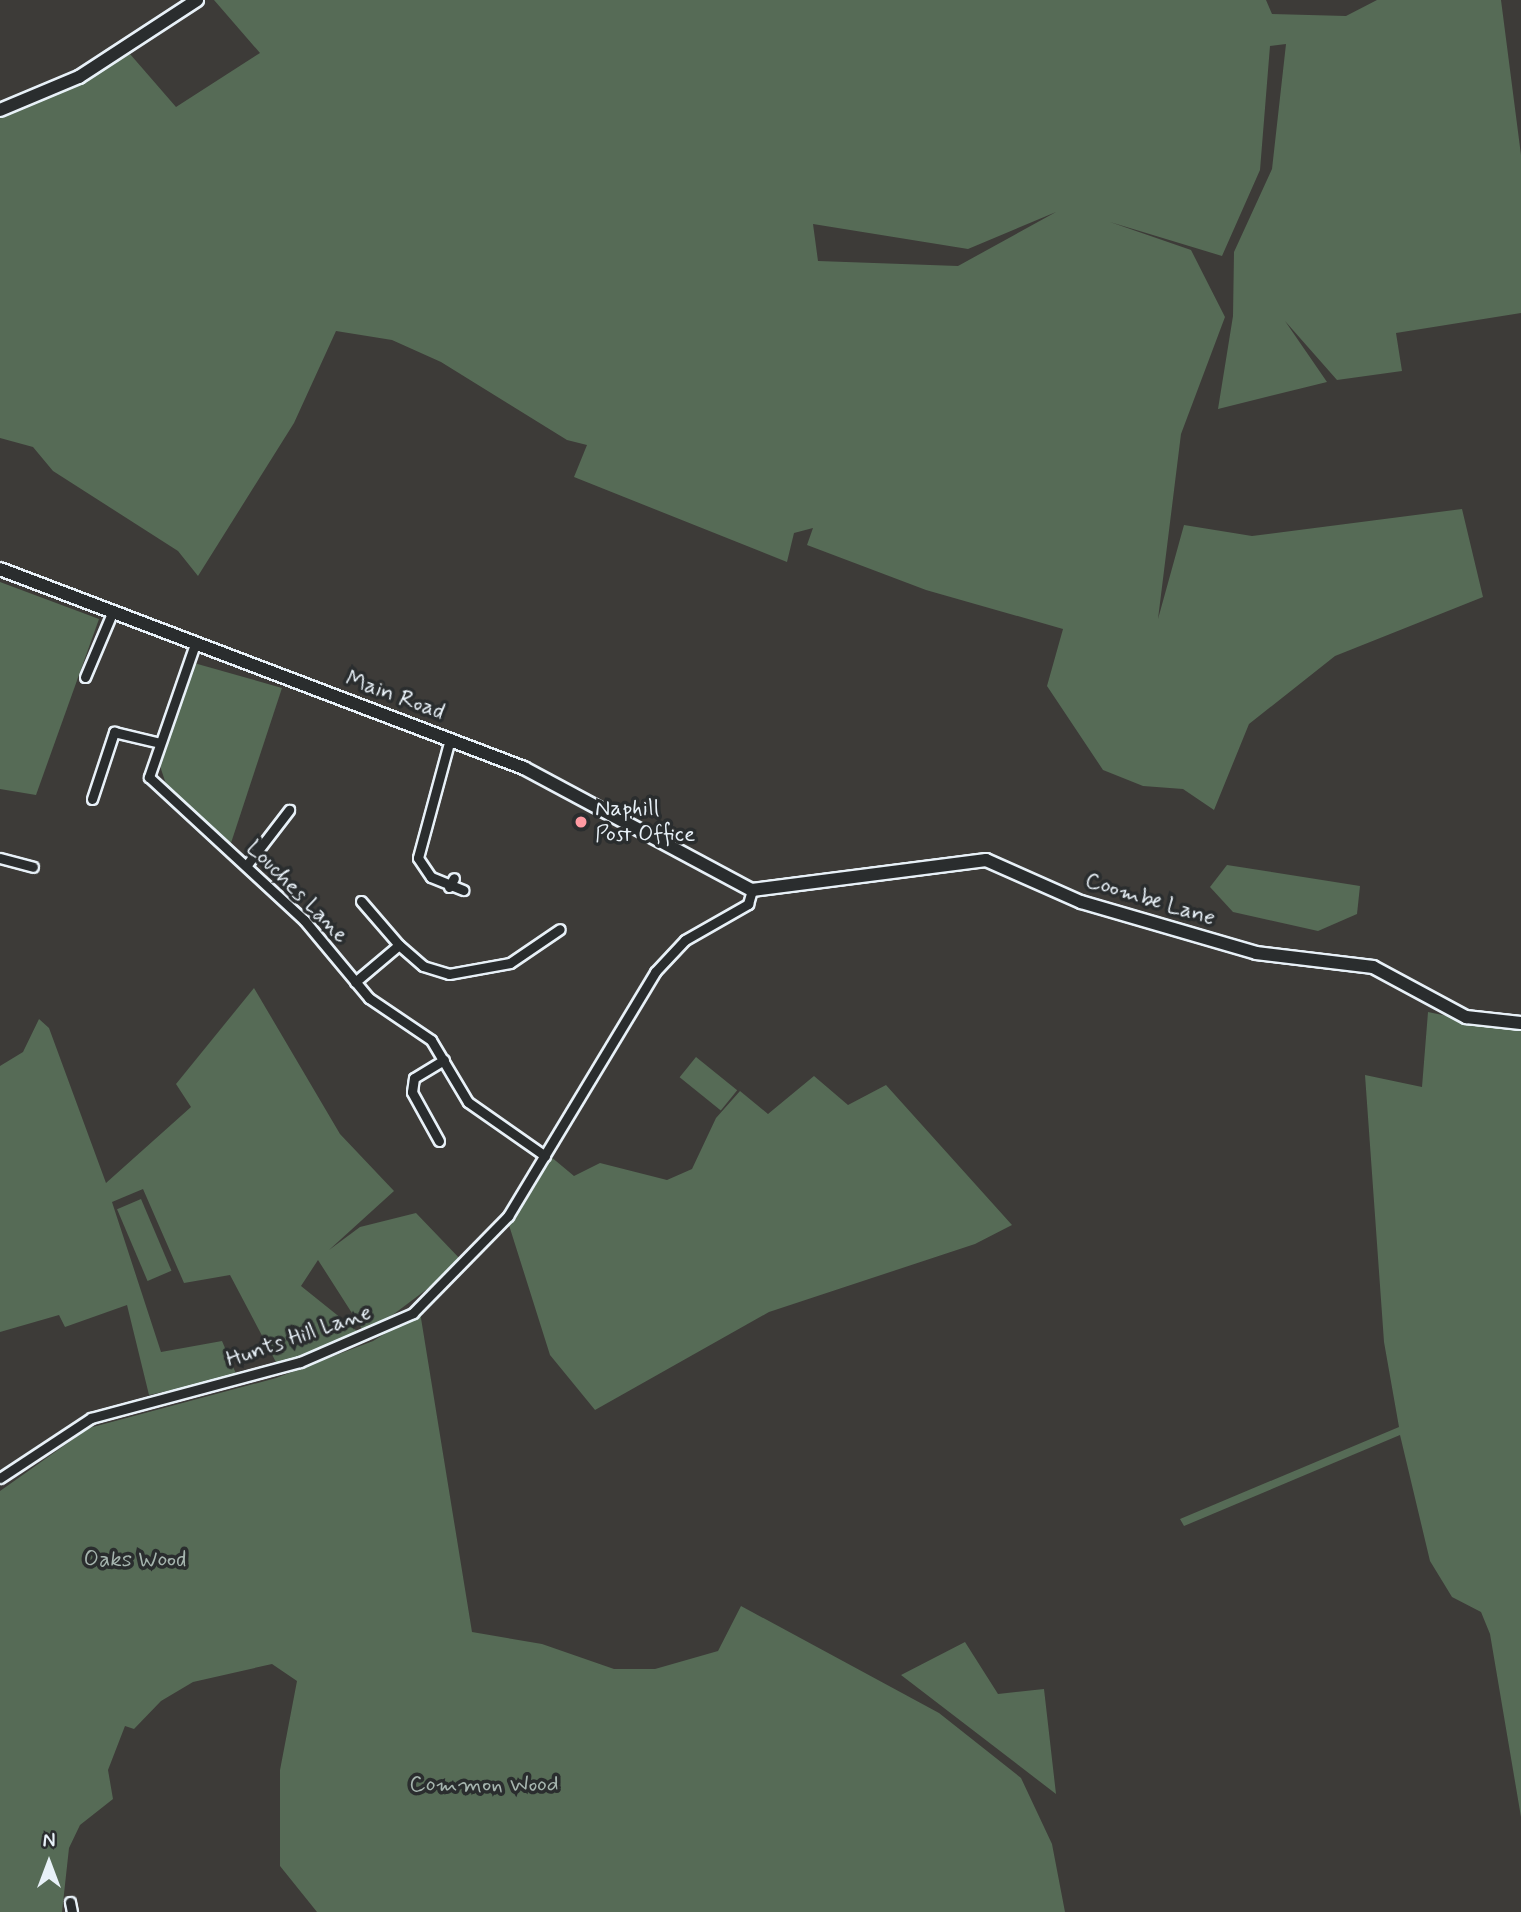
<!DOCTYPE html>
<style>
body{margin:0}
#map{position:relative;width:1521px;height:1912px;overflow:hidden;background:#3d3b38;font-family:Mynerve,sans-serif}
div>[style]{position:absolute}
.green>*{inset:0;background:#566b56;transform-origin:0 0}
.roads{filter:drop-shadow(2px 0 #e8f1f8) drop-shadow(-2px 0 #e8f1f8) drop-shadow(0 2px #e8f1f8) drop-shadow(0 -2px #e8f1f8)}
.street>*{height:9px;margin:-4.5px;padding:0 4.5px;transform-origin:4.5px;border-radius:4.5px;background:#2a2d2e}
.secondary>*{height:12px;margin:-6px;padding:0 6px;transform-origin:6px;border-radius:6px;background:#2a2d2e}
.dots>*{width:19px;height:19px;translate:-50% -50%;box-sizing:border-box;border:4px solid #2a2d2e;border-radius:50%}
span{translate:-50% -50%;white-space:nowrap;text-align:center;line-height:1.15;-webkit-text-stroke:7px #2a2d2e;paint-order:stroke}
.street-label{font-size:23px;color:#e8f1f8}
.poi-label{font-size:23px;color:#e8f1f8}
.left{translate:0 -50%;text-align:left}
.park-label{font-size:23px;color:#a6b5af}
.north{position:absolute;left:14px;top:1828px;width:70px;height:70px;-webkit-text-stroke:5px #2a2d2e;paint-order:stroke;rotate:0deg;font-size:19px;font-weight:700;line-height:28px;text-align:center;color:#e8f1f8}
.north::after{content:'';display:block;margin:auto;width:24px;height:32px;background:#e8f1f8;clip-path:polygon(50% 0,100% 100%,50% 72%,0 100%)}
</style>
<div id="map">
<div class="green">
<div style="clip-path:polygon(evenodd,214px 0,1266px 0,1272px 14px,1346px 16px,1377px 0,1501px 0,1521px 155px,1521px 313px,1396px 333px,1402px 371px,1337px 380px,1285px 321px,1327px 382px,1218px 409px,1233px 316px,1234px 252px,1272px 169px,1286px 44px,1270px 46px,1260px 170px,1222px 256px,1110px 222px,1191px 250px,1225px 317px,1181px 434px,1158px 619px,1184px 525px,1252px 536px,1462px 509px,1483px 597px,1335px 656px,1249px 724px,1214px 810px,1183px 789px,1143px 786px,1103px 770px,1047px 686px,1063px 629px,926px 590px,807px 545px,813px 528px,794px 533px,787px 562px,574px 477px,587px 445px,567px 440px,441px 362px,392px 340px,336px 331px,294px 423px,198px 576px,178px 551px,53px 471px,33px 447px,0 438px,0 115px,63px 91px,130px 54px,176px 107px,260px 53px,214px 0,1056px 212px,958px 266px,818px 261px,813px 224px,968px 249px,1056px 212px)"></div>
<div style="clip-path:polygon(0 582px,99px 619px,36px 795px,0 789px)"></div>
<div style="clip-path:polygon(194px 663px,282px 688px,230px 846px,167px 787px,160px 766px)"></div>
<div style="clip-path:polygon(1227px 865px,1360px 886px,1357px 914px,1318px 931px,1233px 912px,1210px 887px)"></div>
<div style="clip-path:polygon(254px 988px,340px 1134px,394px 1191px,329px 1250px,360px 1227px,416px 1213px,463px 1262px,366px 1335px,318px 1260px,301px 1286px,362px 1335px,278px 1366px,230px 1275px,184px 1283px,143px 1189px,112px 1202px,161px 1352px,222px 1341px,237px 1376px,149px 1395px,127px 1305px,65px 1327px,59px 1315px,0 1332px,0 1066px,23px 1052px,39px 1019px,49px 1028px,106px 1183px,191px 1107px,176px 1084px)"></div>
<div style="clip-path:polygon(1428px 1012px,1521px 1031px,1521px 1817px,1490px 1634px,1481px 1612px,1452px 1597px,1430px 1561px,1400px 1435px,1184px 1526px,1180px 1519px,1399px 1427px,1384px 1342px,1365px 1075px,1422px 1087px)"></div>
<div style="left:696px;top:1057px;width:53px;height:26px;rotate:39deg"></div>
<div style="clip-path:polygon(814px 1076px,848px 1105px,886px 1085px,1012px 1225px,975px 1244px,769px 1312px,595px 1410px,550px 1355px,508px 1222px,550px 1156px,574px 1176px,600px 1163px,667px 1180px,692px 1169px,716px 1118px,740px 1091px,768px 1114px)"></div>
<div style="left:141px;top:1199px;width:78px;height:26px;rotate:67deg"></div>
<div style="clip-path:polygon(420px 1312px,472px 1632px,542px 1644px,614px 1669px,655px 1669px,718px 1651px,741px 1606px,939px 1713px,1021px 1778px,1052px 1844px,1065px 1912px,317px 1912px,280px 1866px,280px 1770px,297px 1681px,272px 1664px,193px 1682px,161px 1701px,134px 1729px,125px 1726px,108px 1770px,113px 1799px,80px 1825px,69px 1848px,62px 1912px,0 1912px,0 1491px,89px 1428px,276px 1378px,373px 1341px)"></div>
<div style="clip-path:polygon(965px 1642px,998px 1694px,1044px 1689px,1056px 1794px,901px 1675px)"></div>
</div>
<div class="roads">
<div class="street">
<div style="left:195px;top:644px;width:141px;rotate:109.1deg"></div>
<div style="left:149px;top:777px;width:211px;rotate:42.7deg"></div>
<div style="left:304px;top:920px;width:102px;rotate:50.2deg"></div>
<div style="left:369px;top:998px;width:75px;rotate:34.1deg"></div>
<div style="left:431px;top:1040px;width:72px;rotate:59.2deg"></div>
<div style="left:468px;top:1102px;width:94px;rotate:35deg"></div>
<div style="left:85px;top:677px;width:69px;rotate:-67.1deg"></div>
<div style="left:450px;top:739px;width:123px;rotate:105.1deg"></div>
<div style="left:418px;top:858px;width:23px;rotate:56deg"></div>
<div style="left:431px;top:877px;width:35px;rotate:22deg"></div>
<div style="left:92px;top:799px;width:71px;rotate:-71.8deg"></div>
<div style="left:114px;top:732px;width:47px;rotate:13.4deg"></div>
<div style="left:0;top:858px;width:34px;rotate:15deg"></div>
<div style="left:246px;top:866px;width:71px;rotate:-52.5deg"></div>
<div style="left:449px;top:887px;width:10px;rotate:-61deg"></div>
<div style="left:361px;top:901px;width:58px;rotate:49.2deg"></div>
<div style="left:355px;top:982px;width:57px;rotate:-40.1deg"></div>
<div style="left:399px;top:945px;width:32px;rotate:41deg"></div>
<div style="left:423px;top:966px;width:27px;rotate:17deg"></div>
<div style="left:449px;top:974px;width:62px;rotate:-10.2deg"></div>
<div style="left:510px;top:963px;width:60px;rotate:-34.2deg"></div>
<div style="left:439px;top:1141px;width:56px;rotate:-118.9deg"></div>
<div style="left:412px;top:1092px;width:14px;rotate:-82deg"></div>
<div style="left:414px;top:1078px;width:35px;rotate:-31deg"></div>
<div style="left:0;top:1478px;width:109px;rotate:-33.4deg"></div>
<div style="left:91px;top:1418px;width:216px;rotate:-15deg"></div>
<div style="left:300px;top:1362px;width:123px;rotate:-23.4deg"></div>
<div style="left:413px;top:1313px;width:136px;rotate:-45.6deg"></div>
<div style="left:508px;top:1216px;width:285px;rotate:-58.9deg"></div>
<div style="left:655px;top:972px;width:44px;rotate:-46.8deg"></div>
<div style="left:685px;top:940px;width:73px;rotate:-29.7deg"></div>
<div style="left:748px;top:904px;width:15px;rotate:-74deg"></div>
<div style="left:70px;top:1902px;width:10px;rotate:79deg"></div>
</div>
<div class="secondary">
<div style="left:0;top:110px;width:86px;rotate:-22.7deg"></div>
<div style="left:79px;top:77px;width:141px;rotate:-33.1deg"></div>
<div style="left:0;top:569px;width:561px;rotate:20.8deg"></div>
<div style="left:524px;top:768px;width:259px;rotate:28.2deg"></div>
<div style="left:752px;top:890px;width:236px;rotate:-7.3deg"></div>
<div style="left:986px;top:860px;width:104px;rotate:23.9deg"></div>
<div style="left:1081px;top:902px;width:182px;rotate:16.2deg"></div>
<div style="left:1256px;top:953px;width:118px;rotate:6.8deg"></div>
<div style="left:1373px;top:967px;width:106px;rotate:28.3deg"></div>
<div style="left:1466px;top:1017px;width:55px;rotate:6.2deg"></div>
</div>
</div>
<div class="dots">
<div style="left:581px;top:822px;background:#ff9aa2"></div>
</div>
<div class="street-label">
<span style="left:395px;top:696px;rotate:20deg">Main Road</span>
<span style="left:297px;top:892px;rotate:45deg">Louches Lane</span>
<span style="left:1150px;top:900px;rotate:17deg">Coombe Lane</span>
<span style="left:299px;top:1337px;rotate:-19deg">Hunts Hill Lane</span>
</div>
<div class="poi-label">
<span class="left" style="left:595px;top:822px">Naphill<br>Post Office</span>
</div>
<div class="park-label">
<span style="left:135px;top:1560px">Oaks Wood</span>
<span style="left:484px;top:1785px">Common Wood</span>
</div>
<div class="north">N</div>
</div>
